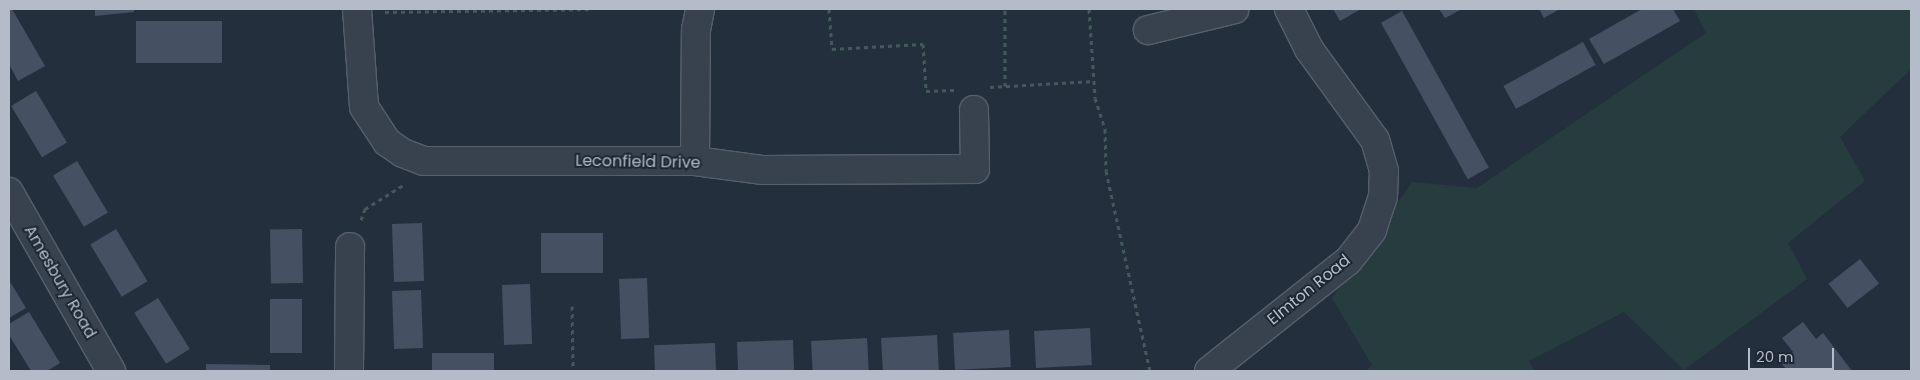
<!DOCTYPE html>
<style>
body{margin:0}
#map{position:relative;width:1920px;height:380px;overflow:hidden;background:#242f3e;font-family:Poppins,sans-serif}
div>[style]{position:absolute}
.green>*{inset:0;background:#263c3f}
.building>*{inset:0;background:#455162;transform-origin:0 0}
.path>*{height:3px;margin-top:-1.5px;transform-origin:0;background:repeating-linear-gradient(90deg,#44595c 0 4px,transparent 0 8px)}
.roads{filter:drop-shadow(1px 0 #565f6c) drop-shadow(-1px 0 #565f6c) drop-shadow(0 1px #565f6c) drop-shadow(0 -1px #565f6c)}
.minor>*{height:28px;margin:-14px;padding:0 14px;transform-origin:14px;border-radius:14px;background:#38414e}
span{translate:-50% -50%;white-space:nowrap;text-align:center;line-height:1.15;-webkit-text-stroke:4px #1d2633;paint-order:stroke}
.street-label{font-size:16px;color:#b4bcc9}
.frame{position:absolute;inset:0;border:10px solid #b4bcc9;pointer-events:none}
.scale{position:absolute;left:1748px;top:348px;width:86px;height:22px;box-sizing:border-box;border:2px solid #b4bcc9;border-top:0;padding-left:6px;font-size:15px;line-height:18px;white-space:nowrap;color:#b4bcc9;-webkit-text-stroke:4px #1d2633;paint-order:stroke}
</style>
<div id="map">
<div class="green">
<div style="clip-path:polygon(1694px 9px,1911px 9px,1911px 69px,1840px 137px,1865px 181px,1788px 243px,1807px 279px,1684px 370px,1624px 312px,1529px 361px,1534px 371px,1366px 371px,1372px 365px,1332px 298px,1412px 182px,1477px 188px,1706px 33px)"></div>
</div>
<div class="building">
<div style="clip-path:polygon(9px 9px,12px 9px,45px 66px,18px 81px,9px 64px)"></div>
<div style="clip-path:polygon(95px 9px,134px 9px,134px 12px,95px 16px)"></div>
<div style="clip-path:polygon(1333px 9px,1361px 9px,1340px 21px)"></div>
<div style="clip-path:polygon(1439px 9px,1462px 9px,1445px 18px)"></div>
<div style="clip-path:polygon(1539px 9px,1560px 9px,1544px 18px)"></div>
<div style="clip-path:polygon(1642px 9px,1673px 9px,1680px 21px,1604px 64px,1589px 39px)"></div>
<div style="left:1402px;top:11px;width:179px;height:24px;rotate:61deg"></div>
<div style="left:222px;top:21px;width:42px;height:86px;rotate:90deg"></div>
<div style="left:1583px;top:42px;width:26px;height:91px;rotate:61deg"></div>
<div style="left:36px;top:91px;width:60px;height:29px;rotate:59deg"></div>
<div style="left:77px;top:161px;width:60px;height:28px;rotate:59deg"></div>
<div style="left:422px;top:223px;width:58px;height:30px;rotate:88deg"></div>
<div style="left:116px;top:229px;width:61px;height:30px;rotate:59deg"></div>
<div style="left:302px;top:229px;width:54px;height:32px;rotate:89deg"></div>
<div style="left:541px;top:233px;width:62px;height:40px"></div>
<div style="left:1860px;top:259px;width:31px;height:40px;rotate:52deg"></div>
<div style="left:647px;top:278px;width:60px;height:28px;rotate:88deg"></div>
<div style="clip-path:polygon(9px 280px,26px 308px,9px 318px)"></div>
<div style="left:530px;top:284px;width:60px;height:28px;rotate:88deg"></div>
<div style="left:421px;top:290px;width:58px;height:29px;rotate:88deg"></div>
<div style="left:158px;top:298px;width:60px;height:28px;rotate:58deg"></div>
<div style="left:270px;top:299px;width:32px;height:54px"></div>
<div style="clip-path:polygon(29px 312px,60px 363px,47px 371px,31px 371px,9px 335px,9px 324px)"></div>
<div style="clip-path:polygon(1803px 322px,1816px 339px,1823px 333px,1852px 371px,1788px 371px,1780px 362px,1793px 352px,1782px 338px)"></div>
<div style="left:1090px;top:328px;width:37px;height:56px;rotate:87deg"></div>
<div style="left:1009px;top:330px;width:37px;height:56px;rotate:87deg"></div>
<div style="left:937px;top:335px;width:36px;height:56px;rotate:87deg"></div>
<div style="left:867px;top:338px;width:33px;height:56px;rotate:87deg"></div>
<div style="left:793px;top:340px;width:31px;height:56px;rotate:88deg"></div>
<div style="left:715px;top:343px;width:28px;height:61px;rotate:88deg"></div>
<div style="left:494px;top:353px;width:18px;height:62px;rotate:90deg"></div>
<div style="clip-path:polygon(206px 364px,270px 365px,270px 371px,206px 371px)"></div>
</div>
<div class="path">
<div style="left:829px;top:9px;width:40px;rotate:85.7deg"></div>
<div style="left:832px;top:49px;width:91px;rotate:-3.1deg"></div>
<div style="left:923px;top:44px;width:47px;rotate:86.3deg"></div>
<div style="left:926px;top:91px;width:28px;rotate:-2deg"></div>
<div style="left:1089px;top:9px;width:89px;rotate:86.1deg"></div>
<div style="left:1095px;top:98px;width:33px;rotate:72deg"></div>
<div style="left:1105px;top:129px;width:42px;rotate:88.6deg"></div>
<div style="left:1106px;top:171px;width:205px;rotate:77.6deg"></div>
<div style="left:385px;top:12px;width:204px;rotate:-0.8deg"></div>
<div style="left:1005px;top:86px;width:77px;rotate:-90deg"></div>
<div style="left:990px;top:87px;width:104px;rotate:-3.3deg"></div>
<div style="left:361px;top:220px;width:12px;rotate:-70deg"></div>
<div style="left:365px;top:209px;width:47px;rotate:-32deg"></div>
<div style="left:572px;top:306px;width:65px;rotate:89.1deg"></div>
</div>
<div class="roads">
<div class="minor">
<div style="left:357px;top:9px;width:98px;rotate:85.9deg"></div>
<div style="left:364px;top:107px;width:42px;rotate:56.7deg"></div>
<div style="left:387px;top:142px;width:19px;rotate:35deg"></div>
<div style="left:403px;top:153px;width:22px;rotate:21deg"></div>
<div style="left:424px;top:161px;width:271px"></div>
<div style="left:695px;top:161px;width:69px;rotate:7.5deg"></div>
<div style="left:763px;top:170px;width:212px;rotate:-0.3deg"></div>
<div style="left:975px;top:169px;width:59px;rotate:-91deg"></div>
<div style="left:1148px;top:30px;width:89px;rotate:-13.6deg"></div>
<div style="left:695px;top:161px;width:131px;rotate:-89.6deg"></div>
<div style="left:696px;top:30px;width:21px;rotate:-79deg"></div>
<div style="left:9px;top:192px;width:206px;rotate:60.3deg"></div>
<div style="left:349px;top:371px;width:124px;rotate:-89.5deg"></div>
<div style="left:1209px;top:371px;width:177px;rotate:-38.4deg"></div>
<div style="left:1348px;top:261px;width:39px;rotate:-52deg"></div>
<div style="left:1372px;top:230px;width:35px;rotate:-72deg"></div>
<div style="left:1383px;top:197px;width:26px;rotate:-88deg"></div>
<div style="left:1384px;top:171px;width:32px;rotate:-106deg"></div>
<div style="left:1375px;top:140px;width:112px;rotate:-126deg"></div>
<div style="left:1309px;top:49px;width:45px;rotate:-116.6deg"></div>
</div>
</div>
<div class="street-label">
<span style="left:638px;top:162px;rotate:1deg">Leconfield Drive</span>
<span style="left:60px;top:282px;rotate:60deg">Amesbury Road</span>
<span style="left:1309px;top:290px;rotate:-39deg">Elmton Road</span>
</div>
<div class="frame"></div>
<div class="scale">20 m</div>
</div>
